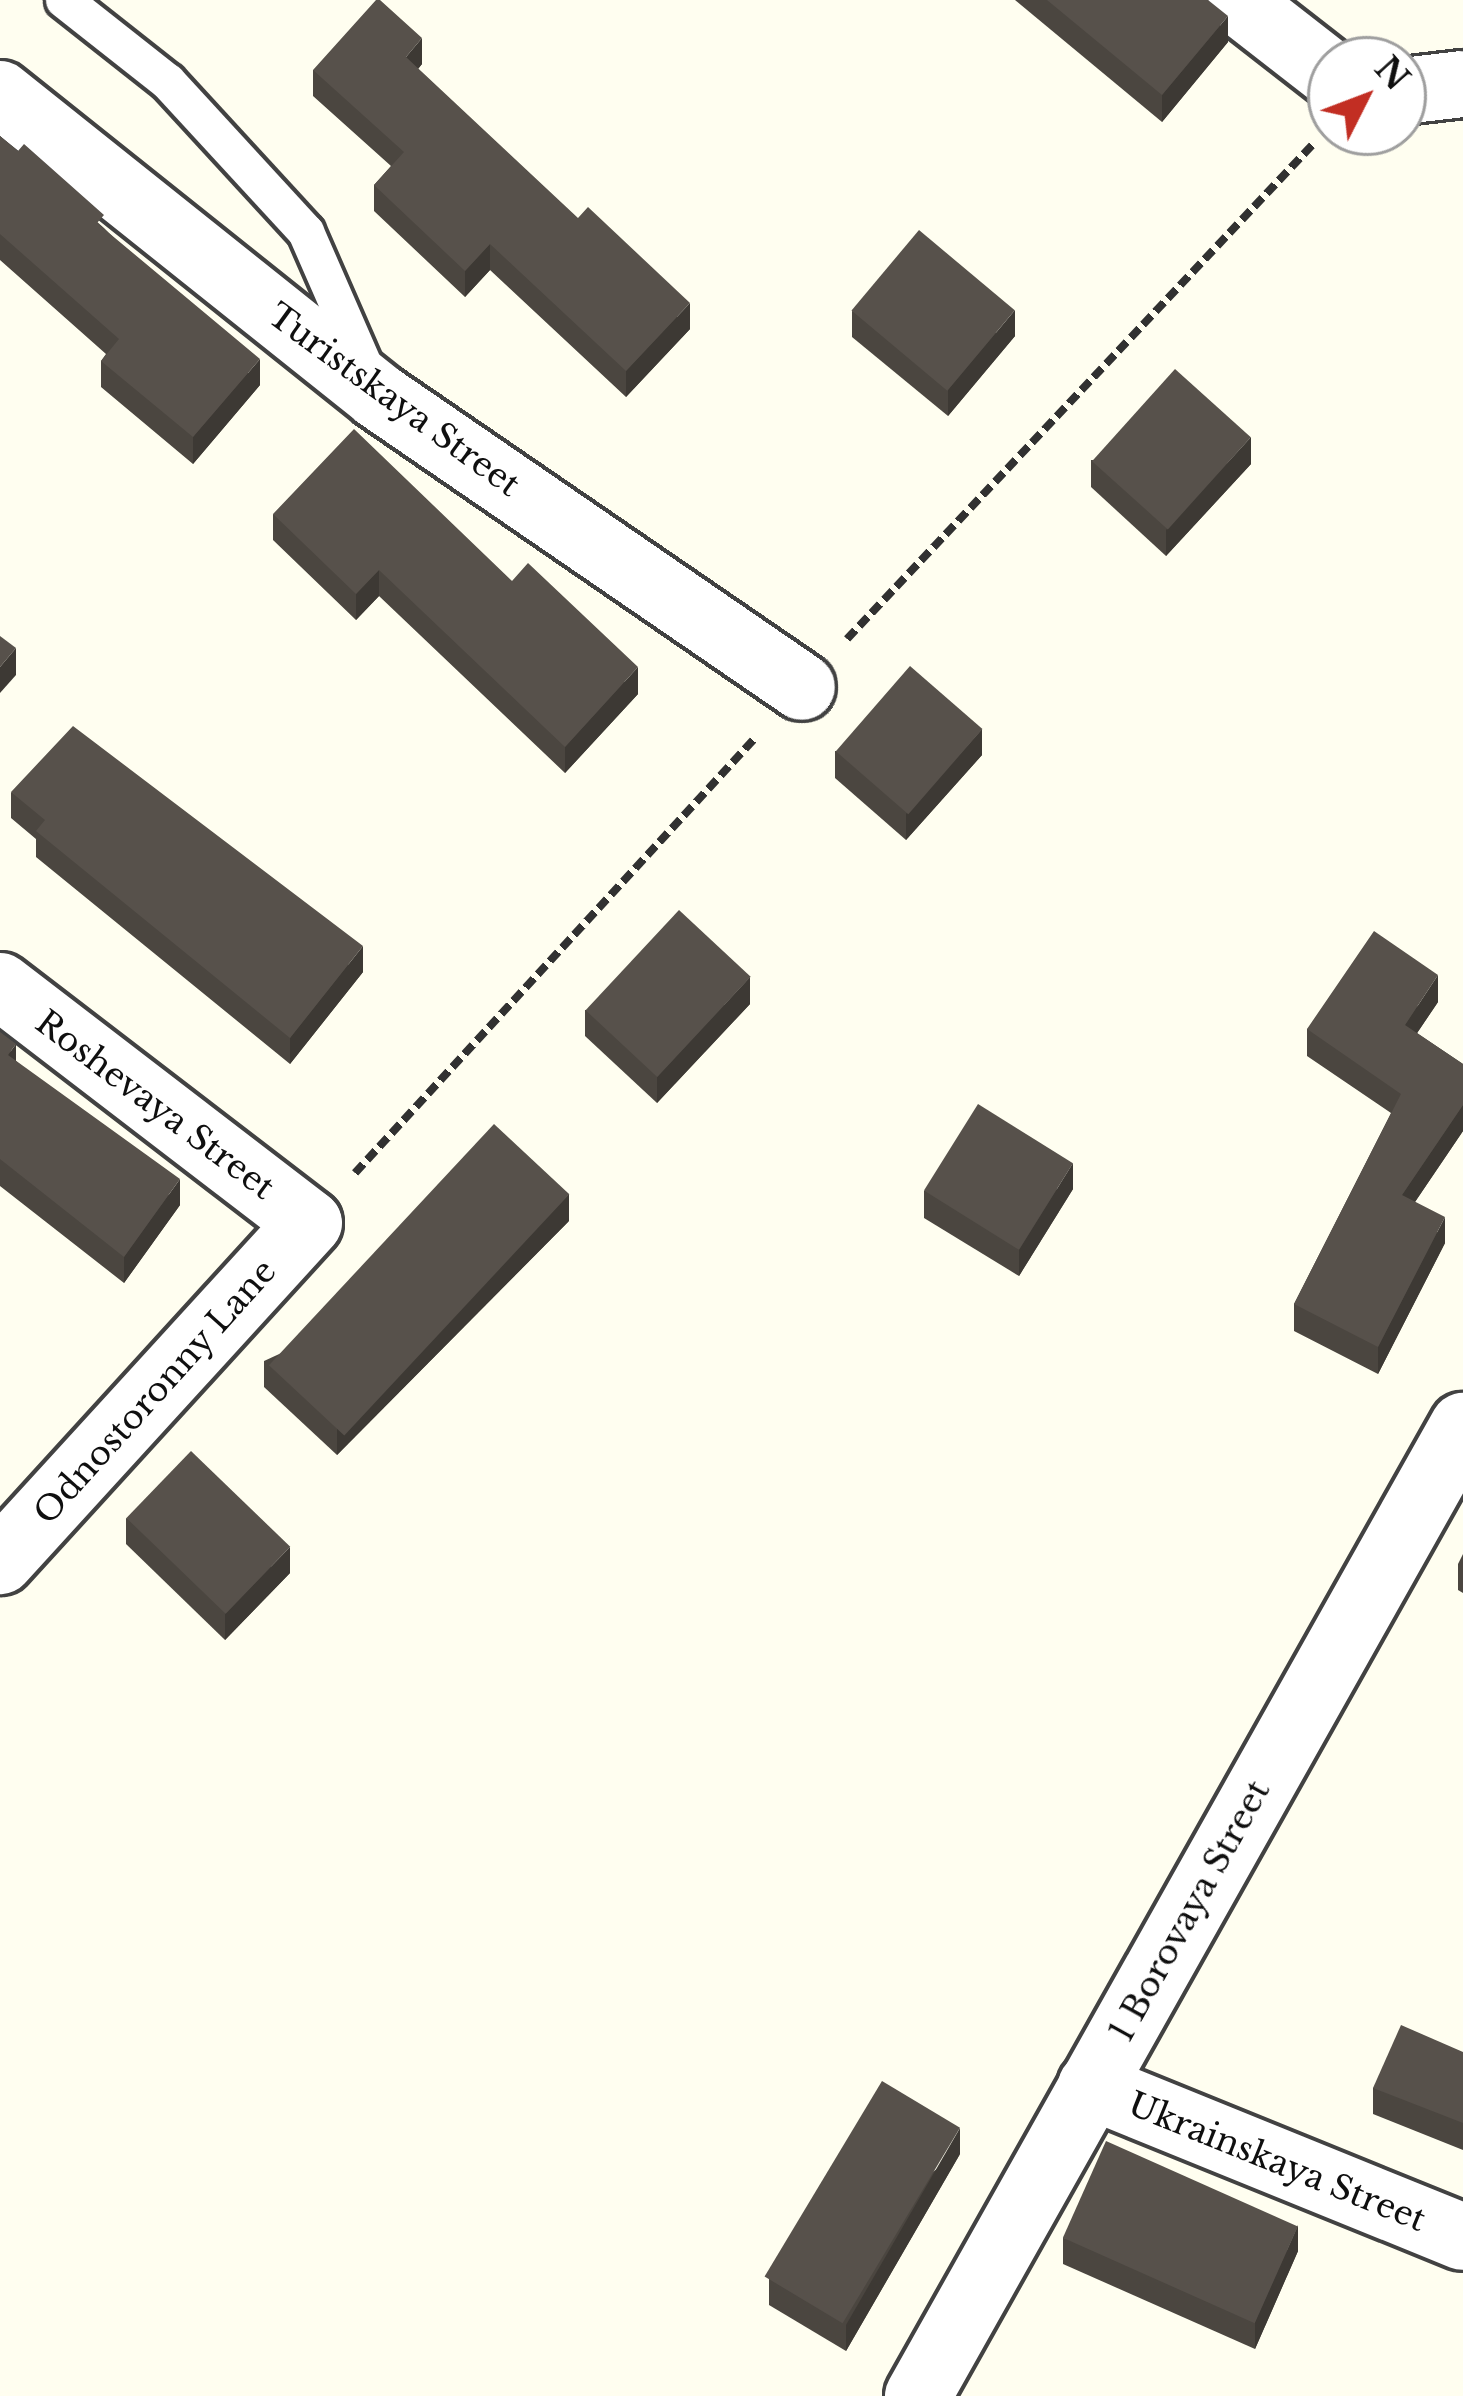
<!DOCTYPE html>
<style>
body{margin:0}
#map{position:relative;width:1463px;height:2396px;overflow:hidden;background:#fffef0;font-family:"Libre Baskerville",serif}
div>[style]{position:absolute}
.path>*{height:8px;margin-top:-4px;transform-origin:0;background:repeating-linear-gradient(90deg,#313131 0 12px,transparent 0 18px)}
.roads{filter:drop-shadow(3px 0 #424242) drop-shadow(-3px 0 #424242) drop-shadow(0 3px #424242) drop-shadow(0 -3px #424242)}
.service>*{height:36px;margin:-18px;padding:0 18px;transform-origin:18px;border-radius:18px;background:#fff}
.minor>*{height:66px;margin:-33px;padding:0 33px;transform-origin:33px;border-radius:33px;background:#fff}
.wall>*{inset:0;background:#4b4640}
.shaded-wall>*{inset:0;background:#3d3934}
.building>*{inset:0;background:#57514b;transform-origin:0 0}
span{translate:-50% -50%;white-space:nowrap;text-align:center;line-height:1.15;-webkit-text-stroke:12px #fff;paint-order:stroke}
.street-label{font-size:33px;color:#0f0f0f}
.north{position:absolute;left:1307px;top:36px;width:120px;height:120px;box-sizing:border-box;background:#fff;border:3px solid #9f9f9f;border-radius:50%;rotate:48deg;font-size:33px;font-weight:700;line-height:48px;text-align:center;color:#0f0f0f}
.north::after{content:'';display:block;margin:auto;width:42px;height:54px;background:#c22e23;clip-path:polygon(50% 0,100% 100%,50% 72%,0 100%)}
</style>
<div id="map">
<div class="path">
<div style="left:847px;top:639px;width:681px;rotate:-46.72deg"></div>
<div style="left:355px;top:1173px;width:591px;rotate:-47.4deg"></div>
</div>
<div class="roads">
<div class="service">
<div style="left:64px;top:0;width:132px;rotate:38.3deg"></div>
<div style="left:168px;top:82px;width:204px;rotate:47.4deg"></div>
<div style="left:306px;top:232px;width:157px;rotate:66.4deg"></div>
</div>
<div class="minor">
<div style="left:1236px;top:0;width:120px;rotate:37.9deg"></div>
<div style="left:1403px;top:91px;width:60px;rotate:-6.7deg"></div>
<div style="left:0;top:94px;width:484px;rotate:38.6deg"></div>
<div style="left:378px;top:396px;width:514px;rotate:34.46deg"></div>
<div style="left:0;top:986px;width:389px;rotate:37.5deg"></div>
<div style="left:309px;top:1223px;width:458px;rotate:132.4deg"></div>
<div style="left:1091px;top:2086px;width:401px;rotate:22.1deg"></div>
<div style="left:918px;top:2396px;width:1113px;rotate:-60.67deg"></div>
</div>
</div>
<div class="wall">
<div style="clip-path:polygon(1015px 0,1208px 0,1228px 42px,1162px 122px)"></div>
<div style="clip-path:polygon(422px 64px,418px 69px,690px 329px,626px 397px,490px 270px,465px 297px,374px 211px,374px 185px,391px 166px,313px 96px,313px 70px)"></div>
<div style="clip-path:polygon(0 136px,104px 228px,260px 385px,193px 464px,101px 387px,101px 361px,106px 354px,0 260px)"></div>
<div style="clip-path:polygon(852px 311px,1015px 336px,948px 416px,852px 337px)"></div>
<div style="clip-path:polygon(1091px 460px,1251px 464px,1166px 556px,1091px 487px)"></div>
<div style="clip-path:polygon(273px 514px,512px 581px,638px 694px,565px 773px,379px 596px,356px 620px,273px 540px)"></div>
<div style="clip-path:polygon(835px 751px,982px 755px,906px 840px,835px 778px)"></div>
<div style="clip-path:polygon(11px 792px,363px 972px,290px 1064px,36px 857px,36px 839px,11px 818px)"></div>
<div style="clip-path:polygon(1438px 1002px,1417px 1033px,1463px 1064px,1463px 1131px,1415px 1202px,1445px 1243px,1378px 1374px,1294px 1331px,1294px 1304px,1391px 1113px,1307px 1056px,1307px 1029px)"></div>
<div style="clip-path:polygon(750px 1004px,657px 1103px,585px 1036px,585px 1010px)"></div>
<div style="clip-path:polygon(0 1032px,16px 1061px,180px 1205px,124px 1283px,0 1186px)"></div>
<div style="clip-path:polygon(1073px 1189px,1019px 1276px,924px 1218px,924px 1191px)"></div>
<div style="clip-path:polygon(569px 1221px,337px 1455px,264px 1387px,264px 1361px)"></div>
<div style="clip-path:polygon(126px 1518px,290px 1573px,225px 1640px,126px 1544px)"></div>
<div style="clip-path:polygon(1463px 1554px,1463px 1593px,1458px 1590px,1458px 1564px)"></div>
<div style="clip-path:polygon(1463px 2052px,1463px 2150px,1373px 2114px,1373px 2088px)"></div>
<div style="clip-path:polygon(960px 2154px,846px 2351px,769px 2305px,769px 2279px)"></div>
<div style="clip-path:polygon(1063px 2238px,1298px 2251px,1255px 2349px,1063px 2264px)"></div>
</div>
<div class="shaded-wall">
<div style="clip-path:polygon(1228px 16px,1228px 42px,1162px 122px,1162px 95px)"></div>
<div style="clip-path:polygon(422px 38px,422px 64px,406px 83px,406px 57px)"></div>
<div style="clip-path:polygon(490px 244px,490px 270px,465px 297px,465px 271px)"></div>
<div style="clip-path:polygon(690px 303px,690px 329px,626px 397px,626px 371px)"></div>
<div style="clip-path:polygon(1015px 310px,1015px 336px,948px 416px,948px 390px)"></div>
<div style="clip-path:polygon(260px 359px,260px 385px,193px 464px,193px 437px)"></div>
<div style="clip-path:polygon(1251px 437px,1251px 464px,1166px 556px,1166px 530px)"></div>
<div style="clip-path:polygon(379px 570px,379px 596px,356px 620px,356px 594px)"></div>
<div style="clip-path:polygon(16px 648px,16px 675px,0 693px,0 667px)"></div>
<div style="clip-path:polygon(638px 667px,638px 694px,565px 773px,565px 747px)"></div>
<div style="clip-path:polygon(982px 729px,982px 755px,906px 840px,906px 814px)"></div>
<div style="clip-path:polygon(363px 946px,363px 972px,290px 1064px,290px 1038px)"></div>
<div style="clip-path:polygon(1438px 975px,1438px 1002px,1405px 1051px,1405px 1025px)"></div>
<div style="clip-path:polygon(750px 977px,750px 1004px,657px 1103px,657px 1077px)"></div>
<div style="clip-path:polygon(16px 1044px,16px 1070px,8px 1055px)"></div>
<div style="clip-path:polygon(1463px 1105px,1463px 1131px,1402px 1221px,1402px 1195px)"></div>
<div style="clip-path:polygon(1073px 1163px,1073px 1189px,1019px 1276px,1019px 1250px)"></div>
<div style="clip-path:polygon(180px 1179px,180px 1205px,124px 1283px,124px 1257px)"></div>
<div style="clip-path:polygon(569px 1194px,569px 1221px,337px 1455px,337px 1429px)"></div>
<div style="clip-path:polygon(1445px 1217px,1445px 1243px,1378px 1374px,1378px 1347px)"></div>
<div style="clip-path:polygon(290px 1547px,290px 1573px,225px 1640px,225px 1614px)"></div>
<div style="clip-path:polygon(960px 2128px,960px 2154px,846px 2351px,846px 2325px)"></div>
<div style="clip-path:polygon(1298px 2225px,1298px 2251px,1255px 2349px,1255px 2322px)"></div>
</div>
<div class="building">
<div style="clip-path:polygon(376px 0,380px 0,422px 38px,406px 57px,578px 218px,588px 207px,690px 303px,626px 371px,490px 244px,465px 271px,374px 185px,404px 152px,313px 70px)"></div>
<div style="clip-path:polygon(1047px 0,1208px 0,1228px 16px,1162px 95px)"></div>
<div style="clip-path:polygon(0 136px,18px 151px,24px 144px,104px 215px,97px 223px,260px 359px,193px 437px,101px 361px,119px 339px,0 234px)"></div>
<div style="left:919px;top:230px;width:125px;height:105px;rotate:40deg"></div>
<div style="left:1175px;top:369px;width:102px;height:124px;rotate:42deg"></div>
<div style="clip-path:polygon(354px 429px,512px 581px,528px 563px,638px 667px,565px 747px,379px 570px,356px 594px,273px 514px)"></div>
<div style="clip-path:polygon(0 636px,16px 648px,0 667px)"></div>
<div style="left:910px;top:666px;width:96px;height:113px;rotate:41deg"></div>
<div style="clip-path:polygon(73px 726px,363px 946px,290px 1038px,36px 831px,45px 820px,11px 792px)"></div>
<div style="left:679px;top:910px;width:98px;height:137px;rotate:43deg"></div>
<div style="clip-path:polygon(1374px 931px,1438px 975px,1405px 1025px,1463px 1064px,1463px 1105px,1402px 1195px,1445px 1217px,1378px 1347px,1294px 1304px,1401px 1094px,1307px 1029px)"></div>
<div style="clip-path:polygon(0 1032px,16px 1044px,8px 1055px,180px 1179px,124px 1257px,0 1159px)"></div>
<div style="left:978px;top:1104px;width:112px;height:102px;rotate:32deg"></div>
<div style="left:494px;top:1124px;width:103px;height:330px;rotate:43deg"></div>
<div style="left:191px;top:1451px;width:138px;height:93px;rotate:44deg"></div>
<div style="clip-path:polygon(1401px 2025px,1463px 2052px,1463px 2123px,1373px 2088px)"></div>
<div style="left:882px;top:2081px;width:91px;height:228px;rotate:31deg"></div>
<div style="left:1106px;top:2141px;width:210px;height:106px;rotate:24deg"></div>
</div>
<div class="street-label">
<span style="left:394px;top:400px;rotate:36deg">Turistskaya Street</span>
<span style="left:155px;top:1105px;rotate:37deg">Roshevaya Street</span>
<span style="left:155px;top:1392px;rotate:-48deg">Odnostoronny Lane</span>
<span style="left:1190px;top:1911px;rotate:-61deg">1 Borovaya Street</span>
<span style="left:1277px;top:2162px;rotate:22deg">Ukrainskaya Street</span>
</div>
<div class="north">N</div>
</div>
